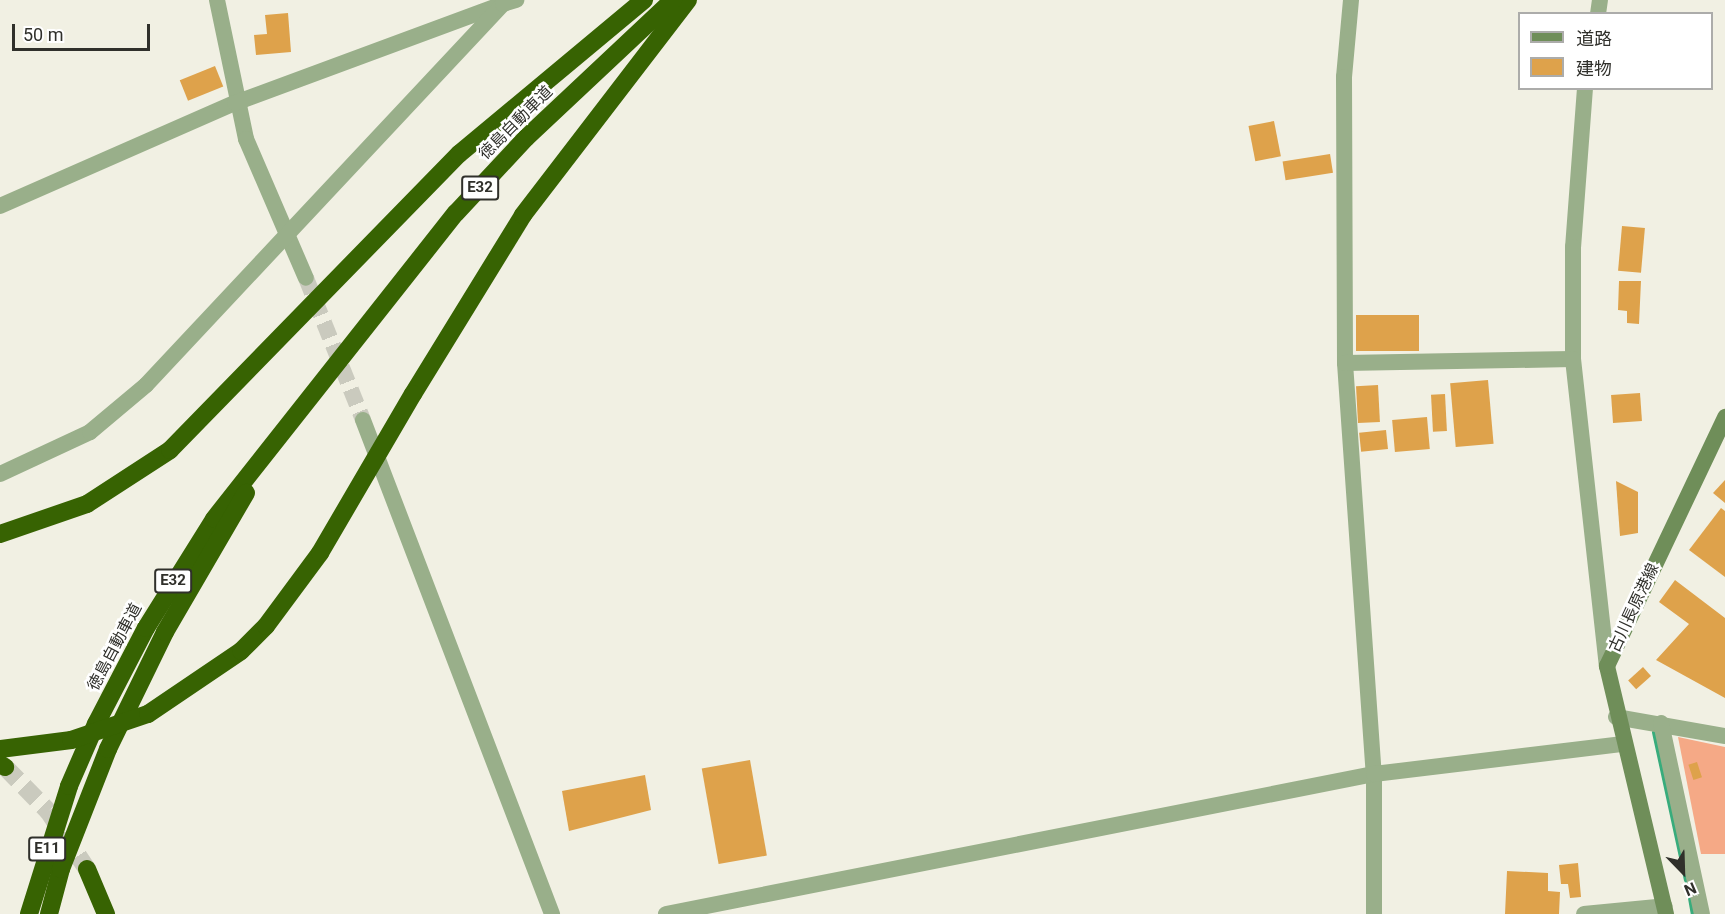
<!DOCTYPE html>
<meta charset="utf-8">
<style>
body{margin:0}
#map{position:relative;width:1725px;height:914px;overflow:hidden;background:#f1f0e3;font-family:Roboto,"Noto Sans JP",sans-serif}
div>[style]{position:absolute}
.green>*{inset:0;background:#f5a986}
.stream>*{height:5px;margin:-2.5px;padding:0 2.5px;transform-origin:2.5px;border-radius:2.5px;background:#38ac7c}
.building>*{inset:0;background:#dea24b;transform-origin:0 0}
.minor-tunnel>*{height:16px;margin-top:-8px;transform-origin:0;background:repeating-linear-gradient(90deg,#cacabe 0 16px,transparent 0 24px)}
.motorway-tunnel>*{height:18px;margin-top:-9px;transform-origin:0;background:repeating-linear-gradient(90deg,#cacabe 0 18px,transparent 0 27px)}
.minor>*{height:16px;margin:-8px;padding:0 8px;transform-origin:8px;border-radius:8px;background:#99af8a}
.tertiary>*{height:16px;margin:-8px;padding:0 8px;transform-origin:8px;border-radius:8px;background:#99af8a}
.secondary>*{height:16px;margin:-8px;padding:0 8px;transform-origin:8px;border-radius:8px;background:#6f8e59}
.motorway>*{height:18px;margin:-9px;padding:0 9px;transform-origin:9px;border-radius:9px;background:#376302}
.motorway-bridge>*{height:18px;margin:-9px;padding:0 9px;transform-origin:9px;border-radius:9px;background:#376302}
span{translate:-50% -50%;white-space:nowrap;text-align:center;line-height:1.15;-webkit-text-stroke:5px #fff;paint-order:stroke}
.shield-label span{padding:2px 4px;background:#fff;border:2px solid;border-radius:4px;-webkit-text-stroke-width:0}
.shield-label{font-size:15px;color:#30302b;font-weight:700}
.street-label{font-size:16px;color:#30302b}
.legend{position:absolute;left:1518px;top:12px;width:195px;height:78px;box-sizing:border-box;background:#fff;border:2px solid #acacaa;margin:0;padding:8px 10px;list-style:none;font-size:18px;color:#30302b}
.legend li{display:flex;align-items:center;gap:12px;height:30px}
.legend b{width:30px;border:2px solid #acacaa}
.north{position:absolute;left:1653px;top:842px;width:60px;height:60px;-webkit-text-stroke:4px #fff;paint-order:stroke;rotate:157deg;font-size:16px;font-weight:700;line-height:24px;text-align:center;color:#30302b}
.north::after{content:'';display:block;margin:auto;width:21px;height:27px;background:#30302b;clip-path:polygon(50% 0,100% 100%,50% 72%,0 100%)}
.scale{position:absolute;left:12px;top:24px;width:138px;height:27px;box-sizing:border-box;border:3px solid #30302b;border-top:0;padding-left:8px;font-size:18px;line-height:21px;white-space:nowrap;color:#30302b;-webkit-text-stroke:4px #fff;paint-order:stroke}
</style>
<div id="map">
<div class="green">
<div style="clip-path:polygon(1678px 737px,1725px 747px,1725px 854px,1701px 854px)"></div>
</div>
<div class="stream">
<div style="left:1654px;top:732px;width:151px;rotate:77.8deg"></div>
<div style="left:1689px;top:892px;width:22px;rotate:80deg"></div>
</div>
<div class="building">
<div style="clip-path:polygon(288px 13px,291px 52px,256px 55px,254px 35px,267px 34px,265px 15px)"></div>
<div style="left:215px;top:66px;width:22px;height:38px;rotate:68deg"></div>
<div style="left:1274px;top:121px;width:36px;height:26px;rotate:79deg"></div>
<div style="left:1330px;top:154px;width:19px;height:48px;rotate:81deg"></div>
<div style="left:1622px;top:226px;width:23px;height:45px;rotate:5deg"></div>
<div style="clip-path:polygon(1619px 281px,1641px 281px,1639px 324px,1627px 323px,1627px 311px,1618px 310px)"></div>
<div style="left:1356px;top:315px;width:63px;height:36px"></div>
<div style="left:1488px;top:380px;width:64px;height:38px;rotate:85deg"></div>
<div style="left:1378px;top:385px;width:37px;height:22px;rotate:87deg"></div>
<div style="left:1640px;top:393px;width:28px;height:29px;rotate:86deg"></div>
<div style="left:1445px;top:394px;width:37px;height:14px;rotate:87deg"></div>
<div style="left:1427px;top:417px;width:32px;height:35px;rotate:85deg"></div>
<div style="left:1386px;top:430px;width:19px;height:27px;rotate:84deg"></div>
<div style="clip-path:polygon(1725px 480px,1725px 503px,1713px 493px)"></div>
<div style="clip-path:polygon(1616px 481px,1638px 492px,1638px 533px,1620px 536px)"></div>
<div style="clip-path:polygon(1721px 508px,1725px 511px,1725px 577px,1689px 550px)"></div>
<div style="clip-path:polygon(1675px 580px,1725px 618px,1725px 698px,1656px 660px,1689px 624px,1659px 602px)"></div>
<div style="left:1643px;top:667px;width:12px;height:20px;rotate:48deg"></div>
<div style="left:750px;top:760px;width:97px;height:49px;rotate:80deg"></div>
<div style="left:1697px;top:762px;width:16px;height:9px;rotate:72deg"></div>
<div style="clip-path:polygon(645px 775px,651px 810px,569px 831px,562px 791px)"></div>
<div style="clip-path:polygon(1578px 863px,1581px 897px,1570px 898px,1568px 884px,1561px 884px,1559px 865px)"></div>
<div style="clip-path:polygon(1507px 871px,1548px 873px,1548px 891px,1560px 892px,1559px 914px,1505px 914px)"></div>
</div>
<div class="minor-tunnel">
<div style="left:306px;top:278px;width:153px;rotate:68.1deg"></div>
</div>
<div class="motorway-tunnel">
<div style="left:5px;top:767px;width:62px;rotate:45.7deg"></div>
<div style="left:48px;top:811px;width:70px;rotate:56.1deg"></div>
</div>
<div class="minor">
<div style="left:217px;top:0;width:142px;rotate:78.2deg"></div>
<div style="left:246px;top:139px;width:151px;rotate:66.7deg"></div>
<div style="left:1351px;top:0;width:77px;rotate:95.2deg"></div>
<div style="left:1344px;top:77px;width:286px;rotate:89.8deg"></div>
<div style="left:1345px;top:363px;width:412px;rotate:86deg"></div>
<div style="left:1374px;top:774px;width:140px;rotate:90deg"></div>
<div style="left:0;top:206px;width:257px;rotate:-23.7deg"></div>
<div style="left:235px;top:103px;width:283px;rotate:-20.3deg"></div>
<div style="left:1345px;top:363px;width:228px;rotate:-1deg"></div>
<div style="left:363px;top:420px;width:529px;rotate:69.06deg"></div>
<div style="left:0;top:474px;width:99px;rotate:-25deg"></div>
<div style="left:90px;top:432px;width:73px;rotate:-40deg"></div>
<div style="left:146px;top:385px;width:522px;rotate:-46.86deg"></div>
<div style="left:503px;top:4px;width:14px;rotate:-17deg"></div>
<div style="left:1616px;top:717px;width:111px;rotate:9.9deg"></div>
<div style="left:1661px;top:723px;width:195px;rotate:77.9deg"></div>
<div style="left:666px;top:914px;width:722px;rotate:-11.19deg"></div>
<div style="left:1374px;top:774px;width:251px;rotate:-6.9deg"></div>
<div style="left:1584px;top:914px;width:81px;rotate:-5.6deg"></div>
</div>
<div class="tertiary">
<div style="left:1598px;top:14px;width:14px;rotate:-82deg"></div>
<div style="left:1585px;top:88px;width:159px;rotate:94.3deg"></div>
<div style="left:1573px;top:247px;width:112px;rotate:90deg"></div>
<div style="left:1573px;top:359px;width:309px;rotate:83.7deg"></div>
</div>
<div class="secondary">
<div style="left:1666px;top:914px;width:255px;rotate:-103.4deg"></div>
<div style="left:1607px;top:666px;width:276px;rotate:-64.6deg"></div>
</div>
<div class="motorway">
<div style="left:413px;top:394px;width:210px;rotate:-58.4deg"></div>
<div style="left:523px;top:215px;width:271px;rotate:-52.5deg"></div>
<div style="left:0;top:534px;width:92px;rotate:-19deg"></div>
<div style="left:87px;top:504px;width:99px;rotate:-33deg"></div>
<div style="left:170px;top:450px;width:414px;rotate:-45.7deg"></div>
<div style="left:459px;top:154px;width:241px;rotate:-39.8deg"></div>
<div style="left:0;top:764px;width:6px;rotate:31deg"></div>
<div style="left:87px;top:869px;width:49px;rotate:67.1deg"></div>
<div style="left:29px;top:914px;width:134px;rotate:-72.6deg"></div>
<div style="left:69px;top:786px;width:68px;rotate:-66.5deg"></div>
<div style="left:96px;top:724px;width:108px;rotate:-62.5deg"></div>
<div style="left:146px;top:628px;width:128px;rotate:-58deg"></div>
<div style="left:214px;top:519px;width:390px;rotate:-51.7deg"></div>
<div style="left:456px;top:213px;width:103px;rotate:-47deg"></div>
<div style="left:526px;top:138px;width:202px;rotate:-43.2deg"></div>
<div style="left:49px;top:914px;width:47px;rotate:-75.1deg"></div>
<div style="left:61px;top:869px;width:129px;rotate:-68.6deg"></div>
<div style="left:108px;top:749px;width:130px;rotate:-64deg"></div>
<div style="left:165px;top:632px;width:161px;rotate:-59.8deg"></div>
</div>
<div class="motorway-bridge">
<div style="left:0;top:749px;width:72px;rotate:-7.2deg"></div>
<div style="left:71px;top:740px;width:81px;rotate:-18.7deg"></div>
<div style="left:148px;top:714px;width:112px;rotate:-34.1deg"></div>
<div style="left:241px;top:651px;width:35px;rotate:-45deg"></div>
<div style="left:266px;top:626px;width:91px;rotate:-53.5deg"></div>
<div style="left:320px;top:553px;width:184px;rotate:-59.7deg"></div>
</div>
<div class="shield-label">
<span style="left:480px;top:188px">E32</span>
<span style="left:173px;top:581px">E32</span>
<span style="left:47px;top:849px">E11</span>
</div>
<div class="street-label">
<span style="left:516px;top:123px;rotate:-45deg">徳島自動車道</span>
<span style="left:1634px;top:608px;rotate:-65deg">古川長原港線</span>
<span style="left:115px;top:647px;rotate:-62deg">徳島自動車道</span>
</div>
<ul class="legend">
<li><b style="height:8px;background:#6f8e59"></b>道路</li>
<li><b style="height:16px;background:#dea24b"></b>建物</li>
</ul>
<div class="north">N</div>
<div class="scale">50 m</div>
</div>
